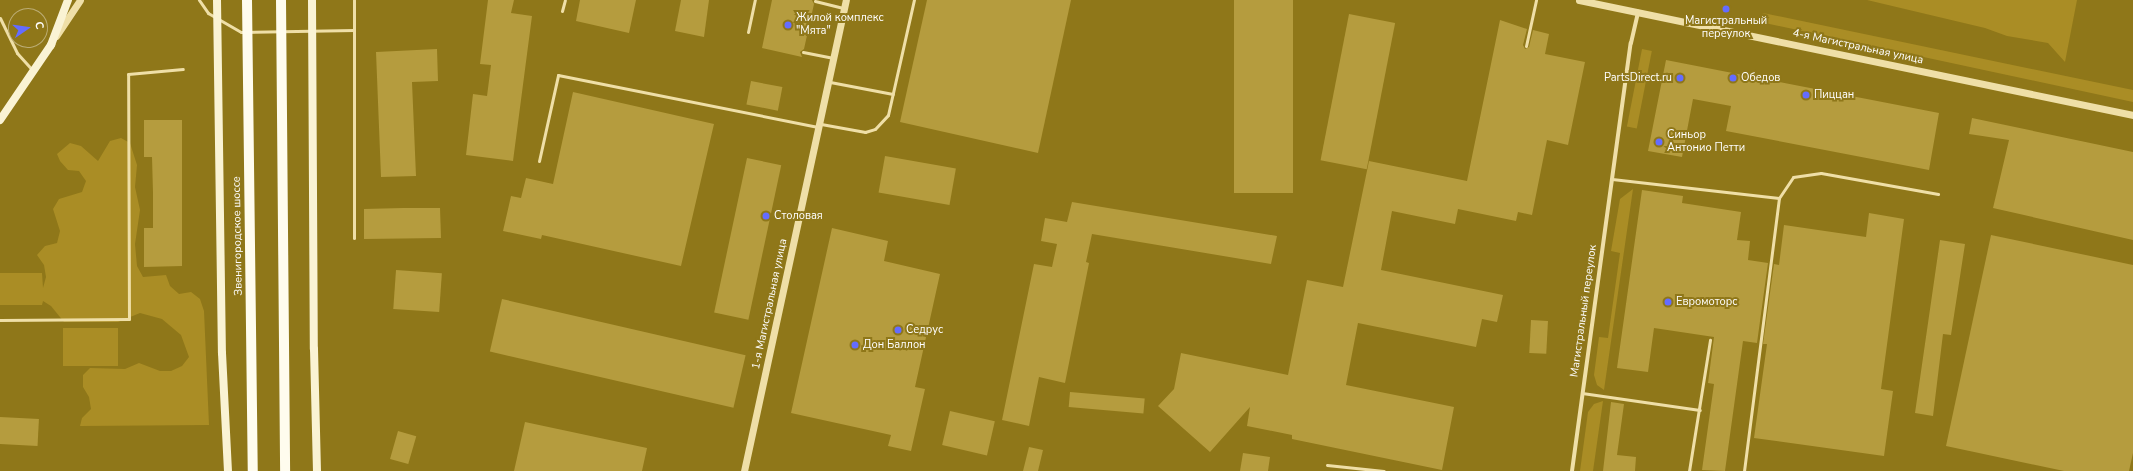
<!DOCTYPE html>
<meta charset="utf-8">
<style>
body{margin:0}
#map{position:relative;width:2133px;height:471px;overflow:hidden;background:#8f7719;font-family:"Nunito Sans",sans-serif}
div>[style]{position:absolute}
.green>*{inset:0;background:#aa8d25;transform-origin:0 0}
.building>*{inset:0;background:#b59c3e;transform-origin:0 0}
.service>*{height:3px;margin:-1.5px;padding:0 1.5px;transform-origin:1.5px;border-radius:1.5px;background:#efdfa7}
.minor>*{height:4px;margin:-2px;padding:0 2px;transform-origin:2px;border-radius:2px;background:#efdfa7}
.tertiary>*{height:7px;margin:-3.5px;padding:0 3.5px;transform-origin:3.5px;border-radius:3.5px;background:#efdfa7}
.secondary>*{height:8px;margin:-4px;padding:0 4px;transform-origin:4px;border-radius:4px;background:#faf3d4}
.secondary-bridge>*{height:8px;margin:-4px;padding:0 4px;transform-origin:4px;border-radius:4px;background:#faf3d4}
.primary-bridge>*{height:10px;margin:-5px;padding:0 5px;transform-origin:5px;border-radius:5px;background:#fffcee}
.dots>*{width:11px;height:11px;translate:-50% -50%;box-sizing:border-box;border:2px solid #8f7719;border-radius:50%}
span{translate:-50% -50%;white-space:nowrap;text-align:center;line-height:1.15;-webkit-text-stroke:4px #8f7719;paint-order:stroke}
.poi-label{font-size:11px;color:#fff}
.left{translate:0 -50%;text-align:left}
.right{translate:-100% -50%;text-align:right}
.street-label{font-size:11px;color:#fff}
.north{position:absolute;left:8px;top:8px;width:40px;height:40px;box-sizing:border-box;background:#8f7719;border:1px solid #bcad75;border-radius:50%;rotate:77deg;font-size:11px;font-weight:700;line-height:16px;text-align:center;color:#fff}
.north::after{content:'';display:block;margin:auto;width:14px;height:18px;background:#646cff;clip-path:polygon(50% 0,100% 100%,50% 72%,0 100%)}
</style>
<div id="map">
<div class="green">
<div style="clip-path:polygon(1867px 0,2077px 0,2065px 62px,2048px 43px,2007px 36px,1985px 28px)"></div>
<div style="clip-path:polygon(1763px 13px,2133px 90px,2133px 102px,1760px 22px)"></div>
<div style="left:1642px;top:49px;width:10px;height:79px;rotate:11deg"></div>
<div style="clip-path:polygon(121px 138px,130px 143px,137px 165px,135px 187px,140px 210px,135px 244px,137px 266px,143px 277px,166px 275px,170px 286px,179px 294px,191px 292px,200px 299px,204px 311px,209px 425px,80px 426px,82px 418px,91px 409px,89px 397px,83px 387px,83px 375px,90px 368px,125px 369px,139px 363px,160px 371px,171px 371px,182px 366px,189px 357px,181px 335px,162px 319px,140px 313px,118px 322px,64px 322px,51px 306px,43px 301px,42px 305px,0 305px,0 273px,42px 273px,43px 288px,46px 277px,44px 265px,37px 255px,45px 246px,57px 243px,60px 231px,53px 209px,59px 199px,82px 192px,86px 181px,79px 171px,68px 170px,60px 161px,57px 154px,70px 143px,81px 146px,98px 161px,110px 141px)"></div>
<div style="clip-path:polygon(1633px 189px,1604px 390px,1597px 385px,1594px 375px,1599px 337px,1608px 338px,1620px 253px,1611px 251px,1620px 199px)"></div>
<div style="left:63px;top:328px;width:55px;height:38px"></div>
<div style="clip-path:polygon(1603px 401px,1593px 471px,1580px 471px,1588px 412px,1594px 404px)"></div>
</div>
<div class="building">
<div style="clip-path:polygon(488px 0,514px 0,511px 13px,532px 16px,513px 161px,466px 155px,473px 94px,487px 96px,491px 65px,480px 64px)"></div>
<div style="clip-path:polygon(580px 0,636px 0,629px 33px,576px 21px)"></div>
<div style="clip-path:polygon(681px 0,709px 0,704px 37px,675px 31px)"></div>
<div style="clip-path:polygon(772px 0,812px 0,814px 4px,804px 49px,800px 52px,802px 57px,762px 48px)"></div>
<div style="clip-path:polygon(927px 0,1071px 0,1038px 153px,900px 122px)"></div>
<div style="left:1234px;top:0;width:59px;height:193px"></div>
<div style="left:1349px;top:14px;width:47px;height:149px;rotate:11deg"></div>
<div style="clip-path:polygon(1500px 20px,1527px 29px,1523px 45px,1525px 49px,1529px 47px,1533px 30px,1549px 34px,1545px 54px,1585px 62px,1568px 145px,1547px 140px,1532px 215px,1518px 212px,1516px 221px,1458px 209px,1455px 224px,1392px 211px,1381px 270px,1503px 295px,1497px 322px,1482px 319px,1476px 347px,1358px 323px,1346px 385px,1454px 407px,1442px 470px,1292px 439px,1292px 435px,1247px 426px,1250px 407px,1210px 452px,1158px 406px,1174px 389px,1181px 353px,1288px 375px,1307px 280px,1343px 287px,1369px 161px,1467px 181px)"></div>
<div style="clip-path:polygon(437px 49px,438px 81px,412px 82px,416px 176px,381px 177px,376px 52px)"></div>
<div style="clip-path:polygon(1666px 60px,1939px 113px,1929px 170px,1726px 131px,1731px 106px,1693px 99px,1682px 157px,1648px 151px)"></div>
<div style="left:751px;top:81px;width:32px;height:24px;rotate:11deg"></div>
<div style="clip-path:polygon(573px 92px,714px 124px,681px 266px,542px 235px,541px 239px,503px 231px,511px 196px,521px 198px,526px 178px,553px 184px)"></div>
<div style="clip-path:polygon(1972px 118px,2133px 152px,2133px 240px,1993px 208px,2009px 140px,1969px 134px)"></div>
<div style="clip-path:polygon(144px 120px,182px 120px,182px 266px,144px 267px,144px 228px,153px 228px,153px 193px,152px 157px,144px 157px)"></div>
<div style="left:885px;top:156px;width:72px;height:37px;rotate:10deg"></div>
<div style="left:747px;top:158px;width:35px;height:158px;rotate:12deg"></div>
<div style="clip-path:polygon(1642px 190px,1683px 196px,1682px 203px,1741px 212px,1737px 240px,1750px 241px,1748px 260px,1768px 263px,1757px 343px,1743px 341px,1725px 471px,1702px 470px,1714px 384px,1708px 383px,1714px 337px,1654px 328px,1648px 372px,1617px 368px)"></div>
<div style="clip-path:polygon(1072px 202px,1277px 236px,1271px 264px,1092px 234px,1086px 262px,1089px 263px,1065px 383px,1039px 377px,1029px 426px,1002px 420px,1034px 264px,1052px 267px,1057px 244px,1041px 241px,1045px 218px,1067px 222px)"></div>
<div style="clip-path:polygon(403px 208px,440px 208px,441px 238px,364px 239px,364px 209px)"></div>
<div style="clip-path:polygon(1869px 213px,1904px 219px,1881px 389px,1893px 391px,1884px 456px,1754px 438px,1767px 344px,1763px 344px,1774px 264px,1779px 265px,1784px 225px,1866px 237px)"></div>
<div style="clip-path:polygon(832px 228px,888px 241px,884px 261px,940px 274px,915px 387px,925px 389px,911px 451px,888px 446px,891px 435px,791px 413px)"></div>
<div style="clip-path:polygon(1991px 235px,2133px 265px,2133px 453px,2129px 471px,2064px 471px,1946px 446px)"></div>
<div style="clip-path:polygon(1940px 240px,1965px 244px,1951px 335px,1943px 334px,1933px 416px,1915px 413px)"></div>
<div style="left:396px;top:270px;width:46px;height:39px;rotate:4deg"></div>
<div style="left:502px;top:299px;width:250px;height:54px;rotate:13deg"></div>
<div style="left:1531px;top:320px;width:17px;height:33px;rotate:3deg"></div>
<div style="left:1070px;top:392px;width:75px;height:15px;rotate:5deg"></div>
<div style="clip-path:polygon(1611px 402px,1624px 404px,1617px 455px,1636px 457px,1635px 471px,1603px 471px)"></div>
<div style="left:950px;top:411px;width:46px;height:35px;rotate:13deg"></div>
<div style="left:0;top:417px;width:39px;height:27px;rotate:3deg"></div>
<div style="clip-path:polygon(525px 422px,647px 448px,642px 471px,514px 471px)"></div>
<div style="left:398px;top:431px;width:19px;height:29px;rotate:16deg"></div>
<div style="clip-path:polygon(1029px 447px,1043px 450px,1038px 471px,1023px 471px)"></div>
<div style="clip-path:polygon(1243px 453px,1270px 457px,1268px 471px,1240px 471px)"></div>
</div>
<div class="service">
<div style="left:199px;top:0;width:16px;rotate:55deg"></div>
<div style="left:208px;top:13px;width:38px;rotate:30deg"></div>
<div style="left:241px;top:32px;width:113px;rotate:-1deg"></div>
<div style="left:354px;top:0;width:238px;rotate:90deg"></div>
<div style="left:815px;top:1px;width:30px;rotate:14deg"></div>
<div style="left:562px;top:11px;width:11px;rotate:-75deg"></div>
<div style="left:0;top:18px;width:39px;rotate:64deg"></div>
<div style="left:17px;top:53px;width:24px;rotate:48deg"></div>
<div style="left:748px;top:32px;width:33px;rotate:-78deg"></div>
<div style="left:1526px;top:46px;width:47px;rotate:-77.7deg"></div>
<div style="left:803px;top:52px;width:31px;rotate:11deg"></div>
<div style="left:830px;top:82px;width:64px;rotate:10.8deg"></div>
<div style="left:821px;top:124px;width:45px;rotate:10.3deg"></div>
<div style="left:865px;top:132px;width:10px;rotate:-17deg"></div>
<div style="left:875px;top:129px;width:19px;rotate:-47deg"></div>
<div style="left:888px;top:115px;width:118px;rotate:-77.3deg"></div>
<div style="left:539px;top:161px;width:88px;rotate:-77.5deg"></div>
<div style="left:558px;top:75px;width:265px;rotate:11.3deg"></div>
<div style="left:1612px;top:179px;width:168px;rotate:6.5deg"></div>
<div style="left:0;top:320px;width:129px;rotate:-0.4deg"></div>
<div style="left:129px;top:319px;width:245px;rotate:-90.2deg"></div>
<div style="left:128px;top:74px;width:55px;rotate:-5.2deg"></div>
<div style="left:1582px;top:393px;width:119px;rotate:8.2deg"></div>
<div style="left:1327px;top:465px;width:57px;rotate:6deg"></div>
<div style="left:1689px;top:471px;width:133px;rotate:-80.9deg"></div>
<div style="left:1744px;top:471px;width:275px;rotate:-82.7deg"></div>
<div style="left:1779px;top:198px;width:25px;rotate:-56deg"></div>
<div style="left:1793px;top:177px;width:28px;rotate:-8deg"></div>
<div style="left:1821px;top:173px;width:119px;rotate:10.2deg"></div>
</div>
<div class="minor">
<div style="left:1572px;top:471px;width:432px;rotate:-82.2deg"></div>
<div style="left:1631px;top:43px;width:32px;rotate:-77deg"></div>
</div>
<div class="tertiary">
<div style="left:1579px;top:0;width:566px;rotate:11.73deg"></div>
<div style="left:56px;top:36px;width:43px;rotate:-56.3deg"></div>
<div style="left:744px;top:471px;width:482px;rotate:-77.8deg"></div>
</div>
<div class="secondary">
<div style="left:0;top:120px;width:91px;rotate:-55.8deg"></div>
<div style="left:51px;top:45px;width:48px;rotate:-69.3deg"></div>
<div style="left:314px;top:349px;width:122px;rotate:88.6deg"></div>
<div style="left:222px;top:353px;width:118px;rotate:87.1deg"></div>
</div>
<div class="secondary-bridge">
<div style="left:217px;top:0;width:353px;rotate:89.2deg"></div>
<div style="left:312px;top:0;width:349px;rotate:89.7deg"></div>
</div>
<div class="primary-bridge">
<div style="left:247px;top:0;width:471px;rotate:89.3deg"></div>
<div style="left:281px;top:0;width:471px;rotate:89.5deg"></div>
</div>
<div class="dots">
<div style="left:1726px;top:9px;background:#646cff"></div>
<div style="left:788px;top:25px;background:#646cff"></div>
<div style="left:1680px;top:78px;background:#646cff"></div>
<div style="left:1733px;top:78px;background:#646cff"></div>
<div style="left:1806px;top:95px;background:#646cff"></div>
<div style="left:1659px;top:142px;background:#646cff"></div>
<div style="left:766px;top:216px;background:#646cff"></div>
<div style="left:1668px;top:302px;background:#646cff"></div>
<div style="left:898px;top:330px;background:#646cff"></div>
<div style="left:855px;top:345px;background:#646cff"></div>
</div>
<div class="poi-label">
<span class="left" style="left:796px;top:25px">Жилой комплекс<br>"Мята"</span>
<span style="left:1726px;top:28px">Магистральный<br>переулок</span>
<span class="right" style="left:1672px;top:78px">PartsDirect.ru</span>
<span class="left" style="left:1741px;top:78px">Обедов</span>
<span class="left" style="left:1814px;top:95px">Пиццан</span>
<span class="left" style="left:1667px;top:142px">Синьор<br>Антонио Петти</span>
<span class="left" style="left:774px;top:216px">Столовая</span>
<span class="left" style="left:1676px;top:302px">Евромоторс</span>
<span class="left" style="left:906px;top:330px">Седрус</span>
<span class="left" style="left:863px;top:345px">Дон Баллон</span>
</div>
<div class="street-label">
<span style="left:1858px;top:47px;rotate:12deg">4-я Магистральная улица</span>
<span style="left:238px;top:236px;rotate:-91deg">Звенигородское шоссе</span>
<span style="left:770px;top:304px;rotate:-78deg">1-я Магистральная улица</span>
<span style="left:1584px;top:311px;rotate:-82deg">Магистральный переулок</span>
</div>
<div class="north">С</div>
</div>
